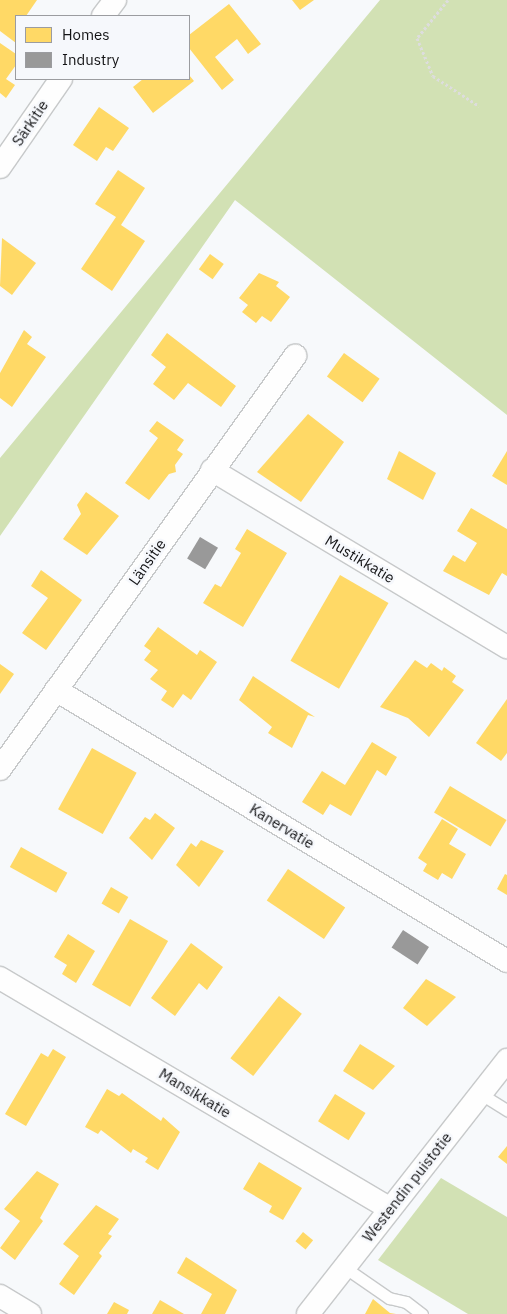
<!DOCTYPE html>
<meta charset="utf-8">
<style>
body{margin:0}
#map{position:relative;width:507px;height:1314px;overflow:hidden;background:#f7f9fb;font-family:"IBM Plex Sans",sans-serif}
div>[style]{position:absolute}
.forest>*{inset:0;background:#d2e1b4}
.homes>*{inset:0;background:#ffd966;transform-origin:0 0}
.industry>*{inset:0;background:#999;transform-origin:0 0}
.path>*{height:3px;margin-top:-1.5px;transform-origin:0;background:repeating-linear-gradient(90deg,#ddd 0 2.5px,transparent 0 5px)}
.roads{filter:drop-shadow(1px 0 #c7c9ca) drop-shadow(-1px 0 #c7c9ca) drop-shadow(0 1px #c7c9ca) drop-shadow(0 -1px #c7c9ca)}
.service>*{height:11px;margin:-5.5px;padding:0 5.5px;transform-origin:5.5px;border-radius:5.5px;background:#fefefe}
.minor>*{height:22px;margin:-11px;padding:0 11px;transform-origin:11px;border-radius:11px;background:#fefefe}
span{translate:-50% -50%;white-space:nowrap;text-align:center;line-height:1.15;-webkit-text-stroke:5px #f6f8fc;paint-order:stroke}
.street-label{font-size:15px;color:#131315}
.legend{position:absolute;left:15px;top:15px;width:175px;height:65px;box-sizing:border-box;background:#f6f8fc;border:1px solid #9b9ca0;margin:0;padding:6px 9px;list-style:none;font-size:15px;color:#131315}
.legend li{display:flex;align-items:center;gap:10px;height:25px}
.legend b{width:25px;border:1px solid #9b9ca0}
</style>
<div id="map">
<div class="forest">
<div style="clip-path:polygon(380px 0,507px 0,507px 415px,235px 200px,0 536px,0 458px)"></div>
<div style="clip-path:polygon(441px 1178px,507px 1217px,507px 1314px,468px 1314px,378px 1260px)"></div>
</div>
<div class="homes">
<div style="clip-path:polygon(0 0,37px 0,26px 16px,16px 16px,16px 43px,0 31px)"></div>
<div style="clip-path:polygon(292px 0,314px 0,300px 10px)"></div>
<div style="clip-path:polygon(229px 4px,261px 44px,248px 54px,237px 39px,215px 57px,234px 80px,222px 90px,189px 48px,189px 35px)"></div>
<div style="clip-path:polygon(0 43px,16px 54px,16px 65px,6px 79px,15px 85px,6px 98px,0 93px)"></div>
<div style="clip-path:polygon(189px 75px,194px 81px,153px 113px,133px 87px,143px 79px,189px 79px)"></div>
<div style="clip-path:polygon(99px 107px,129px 128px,113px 151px,106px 147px,97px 161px,73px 145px)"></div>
<div style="clip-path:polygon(118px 170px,145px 188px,121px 225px,145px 241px,112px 291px,81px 269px,116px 217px,95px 204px)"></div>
<div style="clip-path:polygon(2px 238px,36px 263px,12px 295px,0 286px)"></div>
<div style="left:210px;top:254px;width:17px;height:19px;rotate:36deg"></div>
<div style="clip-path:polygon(259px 273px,279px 282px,276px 286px,290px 297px,271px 322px,262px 316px,256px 323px,242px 312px,248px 305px,239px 298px)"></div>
<div style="clip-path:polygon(24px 330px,32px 337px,27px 344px,46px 357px,12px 407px,0 398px,0 373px)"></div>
<div style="clip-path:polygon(167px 333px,236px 386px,221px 407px,188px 383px,174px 400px,153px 384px,166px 367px,151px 355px)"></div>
<div style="left:344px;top:353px;width:44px;height:29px;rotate:36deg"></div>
<div style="clip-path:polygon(308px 414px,344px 442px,301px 502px,257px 472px)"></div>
<div style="clip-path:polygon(157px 421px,184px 440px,177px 450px,183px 454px,175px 465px,176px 472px,169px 474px,149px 500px,125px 483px,158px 438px,149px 431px)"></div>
<div style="clip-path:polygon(399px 451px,436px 473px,423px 500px,387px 479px)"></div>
<div style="clip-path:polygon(507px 451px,507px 485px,492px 476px)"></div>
<div style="clip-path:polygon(86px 492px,119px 516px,87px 555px,63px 539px,81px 514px,77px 505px)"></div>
<div style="clip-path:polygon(471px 508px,507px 529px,507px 576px,502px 573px,489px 595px,443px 571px,453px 555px,465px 562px,477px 543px,457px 531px)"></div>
<div style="clip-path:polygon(247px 529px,287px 553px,243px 627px,203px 603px,215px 584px,221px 587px,241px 553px,235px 549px)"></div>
<div style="clip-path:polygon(41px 570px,82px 600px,46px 650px,22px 633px,48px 598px,31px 586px)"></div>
<div style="left:340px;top:575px;width:56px;height:99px;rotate:30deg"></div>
<div style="clip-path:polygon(158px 627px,197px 655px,200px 650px,217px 662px,191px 700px,183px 694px,173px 708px,161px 700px,167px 691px,150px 679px,158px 670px,144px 660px,151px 651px,144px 646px)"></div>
<div style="clip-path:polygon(415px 660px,427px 668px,431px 663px,442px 671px,444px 667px,456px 676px,452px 682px,464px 690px,429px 737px,408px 718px,380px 707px)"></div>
<div style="clip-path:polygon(0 664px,14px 674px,0 694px)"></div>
<div style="clip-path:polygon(253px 676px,315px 717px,308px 715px,292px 748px,268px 733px,272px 727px,239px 700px)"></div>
<div style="clip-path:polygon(507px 699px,507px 753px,501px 761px,476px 743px)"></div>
<div style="clip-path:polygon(372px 742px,397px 757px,386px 776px,377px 770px,351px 816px,330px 804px,323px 815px,302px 802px,322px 771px,345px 785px)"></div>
<div style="left:92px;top:748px;width:51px;height:70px;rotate:29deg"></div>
<div style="left:450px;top:786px;width:66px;height:31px;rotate:31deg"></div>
<div style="clip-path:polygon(155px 813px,175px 828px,152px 860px,129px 838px,145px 817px,150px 820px)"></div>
<div style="clip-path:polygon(442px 819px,458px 829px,449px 844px,466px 854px,452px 879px,442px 873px,438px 880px,423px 871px,427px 864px,418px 858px)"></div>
<div style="clip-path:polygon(201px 840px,224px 851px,199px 887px,176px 865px,191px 843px,196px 847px)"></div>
<div style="left:21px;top:847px;width:53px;height:23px;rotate:29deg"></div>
<div style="left:288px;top:869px;width:69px;height:38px;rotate:34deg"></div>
<div style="clip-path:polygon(505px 874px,507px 875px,507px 895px,497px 889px)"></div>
<div style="left:111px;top:887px;width:20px;height:19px;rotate:30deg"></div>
<div style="left:130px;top:919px;width:44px;height:76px;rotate:30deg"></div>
<div style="clip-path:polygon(68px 934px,95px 951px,76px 983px,62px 974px,67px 965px,54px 957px)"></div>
<div style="clip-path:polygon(191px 943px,223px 967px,207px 990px,199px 983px,175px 1016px,151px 998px)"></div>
<div style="clip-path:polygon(426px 979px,456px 997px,427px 1026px,403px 1008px)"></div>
<div style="left:279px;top:996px;width:29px;height:79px;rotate:38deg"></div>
<div style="clip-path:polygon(360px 1044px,395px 1066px,373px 1090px,343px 1071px)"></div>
<div style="clip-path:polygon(53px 1049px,66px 1057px,26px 1126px,5px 1114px,41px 1053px,48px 1057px)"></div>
<div style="clip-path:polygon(107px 1089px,119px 1096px,122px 1093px,161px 1121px,163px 1117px,180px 1132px,158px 1170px,145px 1162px,148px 1158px,133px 1149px,131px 1153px,101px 1130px,98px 1134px,85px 1127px)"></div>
<div style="left:335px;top:1094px;width:36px;height:32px;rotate:32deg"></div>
<div style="clip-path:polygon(507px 1146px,507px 1164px,498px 1157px)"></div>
<div style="clip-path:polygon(259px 1162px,302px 1188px,283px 1220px,269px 1212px,272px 1206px,243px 1189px)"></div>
<div style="clip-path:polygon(37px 1171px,59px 1184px,40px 1218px,43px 1221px,15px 1260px,0 1248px,20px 1221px,4px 1209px)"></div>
<div style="clip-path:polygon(96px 1205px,119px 1219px,108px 1234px,112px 1236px,99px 1253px,102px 1256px,74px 1295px,59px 1284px,79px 1256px,63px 1244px)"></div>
<div style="left:303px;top:1232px;width:13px;height:12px;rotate:39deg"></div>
<div style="clip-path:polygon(186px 1257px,237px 1290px,225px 1314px,201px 1314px,212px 1294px,177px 1273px)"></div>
<div style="clip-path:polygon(373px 1299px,390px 1313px,396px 1314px,365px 1314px)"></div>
<div style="clip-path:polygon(160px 1300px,184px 1314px,152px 1314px)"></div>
<div style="clip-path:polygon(114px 1302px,129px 1310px,127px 1314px,107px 1314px)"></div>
</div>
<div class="industry">
<div style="left:200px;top:537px;width:21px;height:25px;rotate:31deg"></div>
<div style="left:403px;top:930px;width:31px;height:21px;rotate:33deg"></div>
</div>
<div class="path">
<div style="left:448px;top:0;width:49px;rotate:129.2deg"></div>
<div style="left:417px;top:38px;width:41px;rotate:67.2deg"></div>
<div style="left:433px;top:76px;width:55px;rotate:33.1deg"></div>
</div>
<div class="roads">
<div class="service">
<div style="left:481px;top:1094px;width:31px;rotate:32deg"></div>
<div style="left:344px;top:1267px;width:55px;rotate:34.6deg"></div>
<div style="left:389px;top:1298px;width:17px;rotate:13deg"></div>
<div style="left:406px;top:1302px;width:20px;rotate:37deg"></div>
</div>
<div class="minor">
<div style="left:103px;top:16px;width:20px;rotate:-53deg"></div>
<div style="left:0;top:167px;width:107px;rotate:-55.3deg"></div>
<div style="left:212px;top:470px;width:344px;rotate:31deg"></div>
<div style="left:56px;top:690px;width:526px;rotate:31deg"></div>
<div style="left:0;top:769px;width:508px;rotate:-54.46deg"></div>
<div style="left:0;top:978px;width:453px;rotate:30.6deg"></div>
<div style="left:0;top:1296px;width:35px;rotate:31deg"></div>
<div style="left:308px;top:1314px;width:323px;rotate:-51.9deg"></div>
</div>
</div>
<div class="street-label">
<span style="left:30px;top:123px;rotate:-56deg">Särkitie</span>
<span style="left:360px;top:559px;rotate:31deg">Mustikkatie</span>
<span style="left:147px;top:562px;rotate:-55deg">Länsitie</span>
<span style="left:282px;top:826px;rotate:31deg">Kanervatie</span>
<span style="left:195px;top:1093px;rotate:31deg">Mansikkatie</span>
<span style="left:407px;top:1187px;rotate:-52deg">Westendin puistotie</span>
</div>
<ul class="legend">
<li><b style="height:14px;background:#ffd966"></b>Homes</li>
<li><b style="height:14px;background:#999"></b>Industry</li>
</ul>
</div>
